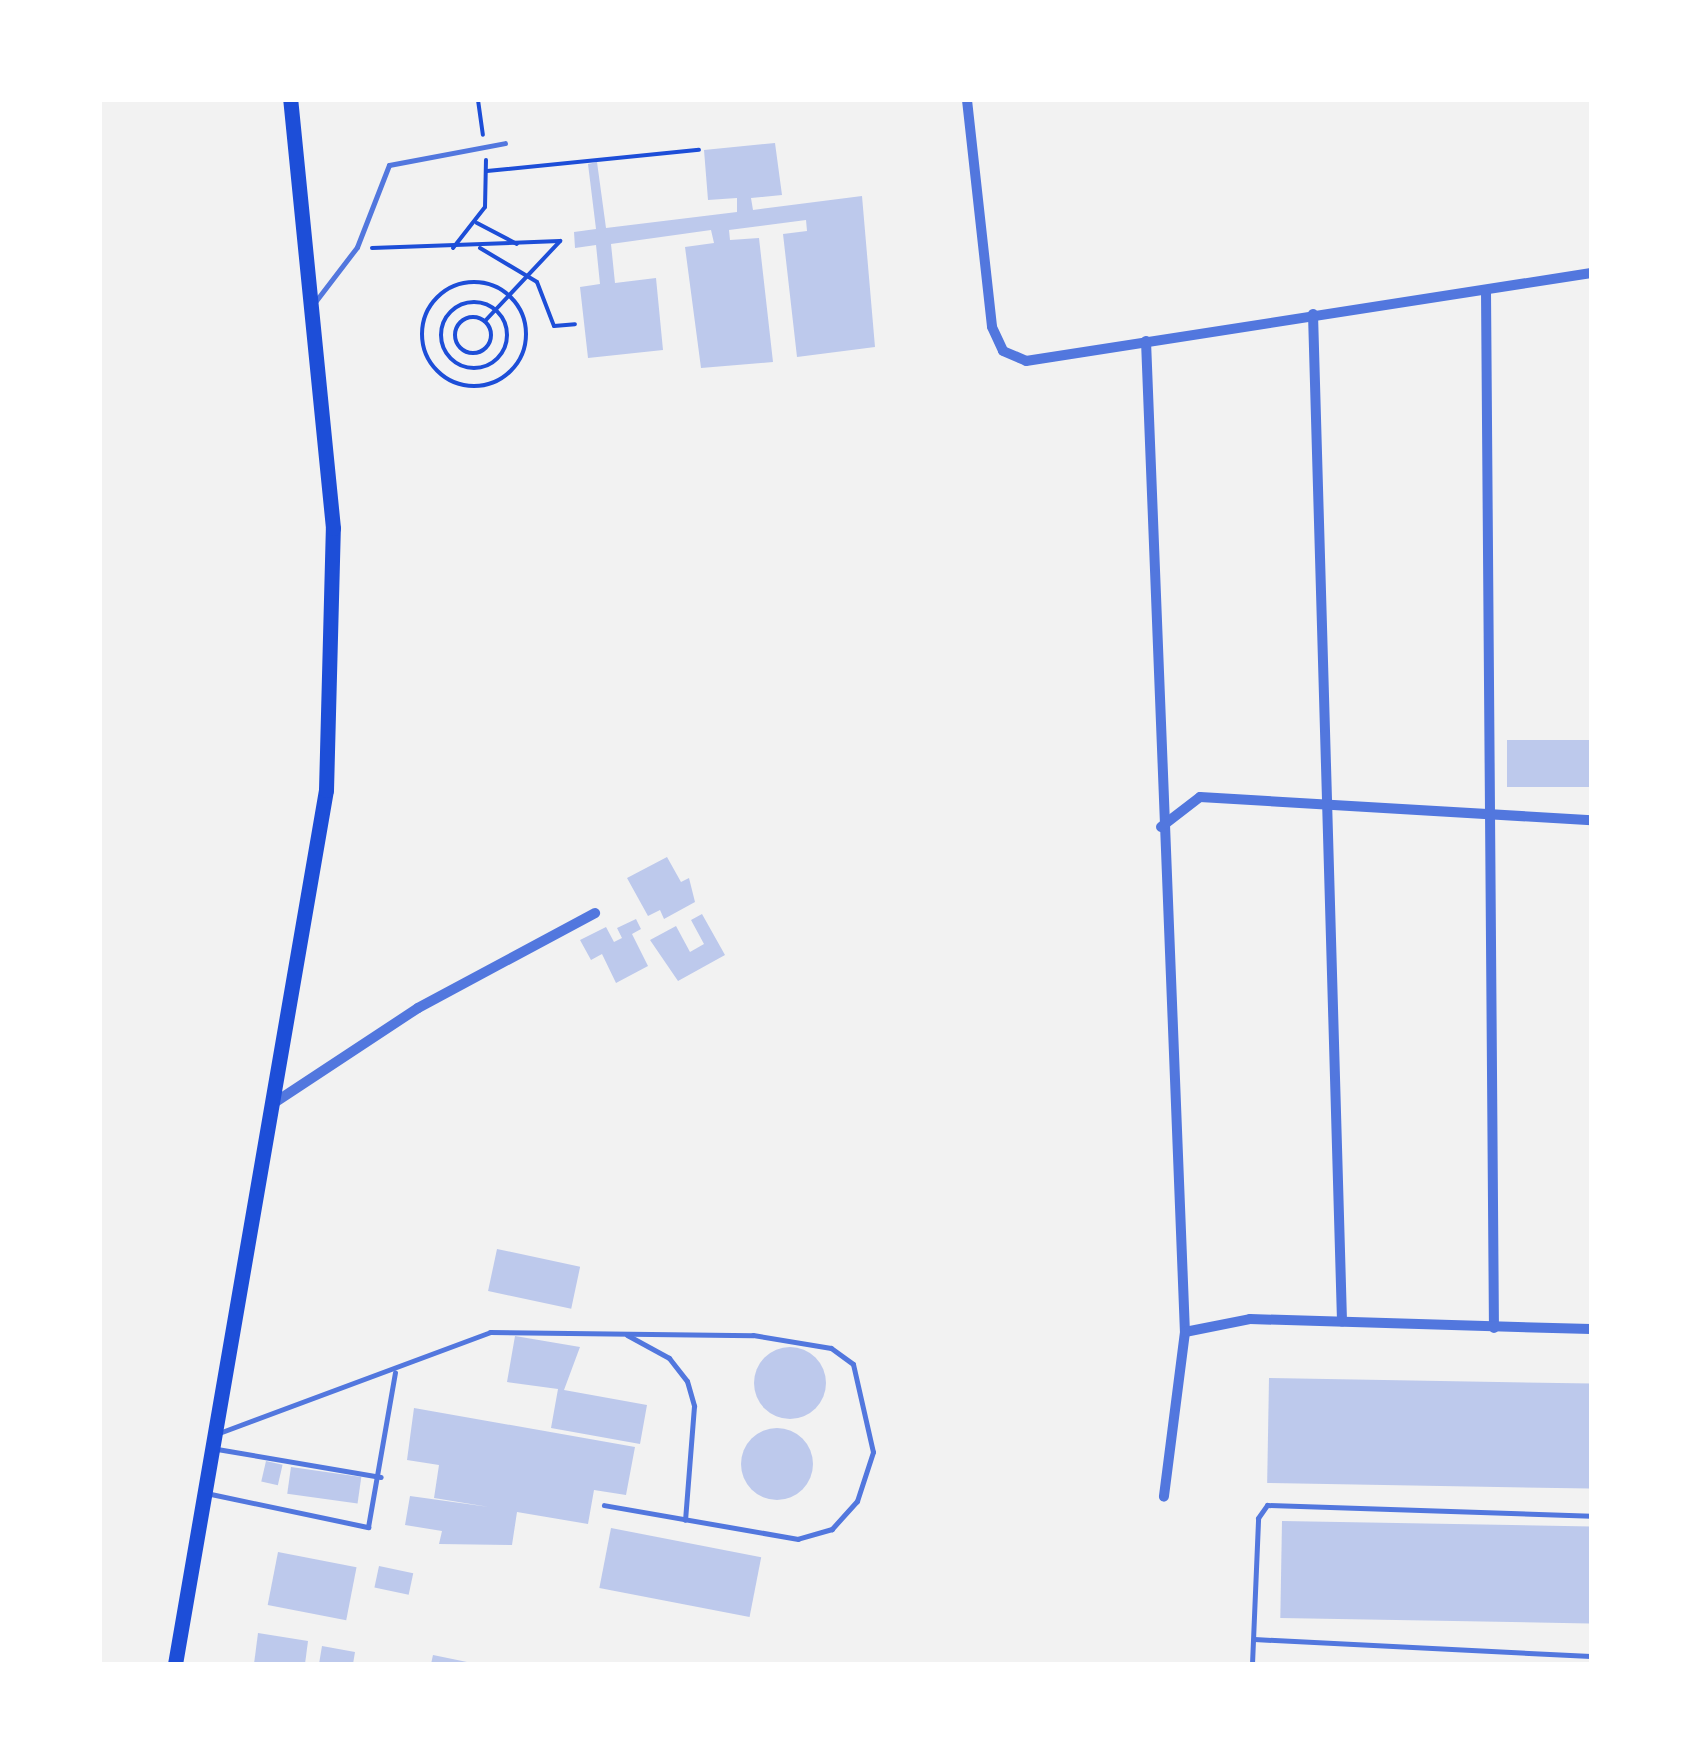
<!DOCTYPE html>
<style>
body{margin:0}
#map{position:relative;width:1691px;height:1764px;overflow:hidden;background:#f2f2f2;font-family:"Fira Sans Condensed",sans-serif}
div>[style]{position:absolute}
.building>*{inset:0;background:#bdc9ec;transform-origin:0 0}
.round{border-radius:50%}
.path>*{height:4px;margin:-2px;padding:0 2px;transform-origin:2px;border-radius:2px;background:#1d4ed8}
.path>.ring{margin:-2px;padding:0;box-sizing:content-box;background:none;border:4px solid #1d4ed8;border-radius:50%}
.service>*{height:5px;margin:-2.5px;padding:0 2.5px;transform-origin:2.5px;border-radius:2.5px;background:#5277de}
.minor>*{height:10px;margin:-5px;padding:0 5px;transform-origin:5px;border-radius:5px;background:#5277de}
.secondary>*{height:15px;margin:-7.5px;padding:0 7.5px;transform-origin:7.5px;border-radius:7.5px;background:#1d4ed8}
span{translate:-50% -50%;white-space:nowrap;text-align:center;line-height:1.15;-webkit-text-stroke:8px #fff;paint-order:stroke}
.frame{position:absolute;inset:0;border:102px solid #fff;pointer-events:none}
</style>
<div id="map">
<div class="building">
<div style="clip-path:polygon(775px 143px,782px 195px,751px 198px,753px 210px,862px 196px,875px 347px,797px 357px,783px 234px,807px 231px,806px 220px,729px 230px,730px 240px,759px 238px,773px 362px,701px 368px,685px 247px,714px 243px,711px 230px,611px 244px,615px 283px,656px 278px,663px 350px,588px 358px,580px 287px,600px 284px,596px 245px,575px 248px,574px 232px,596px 229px,588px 164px,597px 162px,606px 228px,737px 212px,737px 198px,708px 200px,704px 150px)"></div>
<div style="left:1591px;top:740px;width:47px;height:84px;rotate:90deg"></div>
<div style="clip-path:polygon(667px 857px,681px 882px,689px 878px,695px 902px,664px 919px,660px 910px,648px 916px,627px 878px)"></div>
<div style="clip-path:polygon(702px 914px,725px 955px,678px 981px,650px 940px,676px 926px,690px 952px,704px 944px,691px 920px)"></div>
<div style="clip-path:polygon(636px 919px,641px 929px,632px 934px,648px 966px,616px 983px,602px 954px,591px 960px,580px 940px,606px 927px,614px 942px,622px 938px,617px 928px)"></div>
<div style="left:497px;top:1249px;width:85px;height:43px;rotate:12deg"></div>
<div style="clip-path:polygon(515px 1336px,580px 1347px,564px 1390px,647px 1405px,640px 1444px,551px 1428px,558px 1389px,507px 1382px)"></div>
<div class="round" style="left:754px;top:1347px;width:72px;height:72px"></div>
<div style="left:1269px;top:1378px;width:322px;height:105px;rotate:1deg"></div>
<div style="clip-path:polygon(414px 1408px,635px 1447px,626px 1495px,594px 1490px,588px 1524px,517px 1512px,512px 1545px,439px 1544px,442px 1531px,405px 1525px,410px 1496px,489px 1507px,434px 1498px,439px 1465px,407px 1460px)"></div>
<div class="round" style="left:741px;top:1428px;width:72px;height:72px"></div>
<div style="left:266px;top:1461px;width:17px;height:21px;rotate:13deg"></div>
<div style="left:291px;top:1467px;width:71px;height:27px;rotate:8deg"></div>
<div style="left:1282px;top:1521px;width:309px;height:97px;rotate:1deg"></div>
<div style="left:611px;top:1528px;width:153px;height:61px;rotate:11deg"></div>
<div style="left:278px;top:1552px;width:80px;height:54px;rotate:11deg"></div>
<div style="left:379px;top:1566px;width:35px;height:22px;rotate:12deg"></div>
<div style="clip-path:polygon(258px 1633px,308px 1641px,305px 1664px,254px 1664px)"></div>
<div style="clip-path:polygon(322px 1646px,355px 1652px,353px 1664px,319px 1664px)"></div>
<div style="clip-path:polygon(433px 1655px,467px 1662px,466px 1664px,431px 1664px)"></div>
</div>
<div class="path">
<div style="left:478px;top:100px;width:35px;rotate:82deg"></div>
<div style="left:487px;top:171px;width:213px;rotate:-5.7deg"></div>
<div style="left:477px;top:223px;width:45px;rotate:27.7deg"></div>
<div style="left:372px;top:248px;width:188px;rotate:-2.1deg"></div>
<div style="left:453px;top:248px;width:52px;rotate:-52deg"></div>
<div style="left:485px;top:207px;width:47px;rotate:-88.8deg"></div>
<div style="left:480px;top:248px;width:66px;rotate:30.8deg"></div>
<div style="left:537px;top:282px;width:47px;rotate:68.9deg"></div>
<div style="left:554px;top:326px;width:21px;rotate:-5deg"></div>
<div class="ring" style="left:422px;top:282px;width:100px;height:100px"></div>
<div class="ring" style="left:441px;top:302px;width:62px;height:62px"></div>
<div class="ring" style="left:455px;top:317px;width:32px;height:32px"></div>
<div style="left:485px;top:321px;width:110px;rotate:-46.8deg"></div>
</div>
<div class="service">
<div style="left:315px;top:302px;width:69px;rotate:-52.6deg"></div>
<div style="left:357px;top:247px;width:88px;rotate:-68.7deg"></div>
<div style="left:389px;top:165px;width:118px;rotate:-10.7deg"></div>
<div style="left:627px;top:1335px;width:48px;rotate:28.7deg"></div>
<div style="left:669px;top:1358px;width:29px;rotate:52deg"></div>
<div style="left:687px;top:1381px;width:26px;rotate:74deg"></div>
<div style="left:694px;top:1406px;width:114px;rotate:94.5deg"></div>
<div style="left:219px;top:1433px;width:289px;rotate:-20.4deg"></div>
<div style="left:490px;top:1332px;width:263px;rotate:0.7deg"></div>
<div style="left:753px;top:1335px;width:79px;rotate:9.5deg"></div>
<div style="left:831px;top:1348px;width:27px;rotate:36deg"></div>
<div style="left:853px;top:1364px;width:90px;rotate:77.2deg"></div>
<div style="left:873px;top:1452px;width:52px;rotate:108.1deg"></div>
<div style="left:857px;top:1501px;width:38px;rotate:132deg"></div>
<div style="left:832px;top:1529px;width:35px;rotate:164deg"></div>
<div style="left:798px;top:1539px;width:197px;rotate:-170.1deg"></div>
<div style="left:217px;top:1449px;width:166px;rotate:9.7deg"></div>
<div style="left:206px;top:1493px;width:166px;rotate:11.9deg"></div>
<div style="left:368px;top:1527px;width:157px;rotate:-80.1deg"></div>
<div style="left:1254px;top:1639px;width:337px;rotate:2.9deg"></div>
<div style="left:1252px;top:1664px;width:146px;rotate:-87.6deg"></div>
<div style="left:1258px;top:1518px;width:16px;rotate:-55deg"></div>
<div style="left:1267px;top:1505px;width:324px;rotate:1.9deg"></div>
</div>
<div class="minor">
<div style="left:967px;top:100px;width:228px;rotate:83.7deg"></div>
<div style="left:992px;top:327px;width:26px;rotate:65deg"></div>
<div style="left:1003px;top:351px;width:25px;rotate:23deg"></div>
<div style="left:1026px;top:361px;width:572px;rotate:-8.85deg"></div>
<div style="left:1486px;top:291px;width:1037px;rotate:89.56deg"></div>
<div style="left:1313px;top:314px;width:1008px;rotate:88.35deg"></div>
<div style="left:1146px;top:341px;width:992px;rotate:87.75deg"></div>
<div style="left:1185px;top:1332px;width:166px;rotate:97.3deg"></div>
<div style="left:1161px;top:827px;width:49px;rotate:-37.6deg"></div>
<div style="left:1200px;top:797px;width:392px;rotate:3.4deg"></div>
<div style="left:277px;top:1101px;width:169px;rotate:-33.4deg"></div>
<div style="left:418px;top:1008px;width:201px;rotate:-28.2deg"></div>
<div style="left:1185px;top:1332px;width:66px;rotate:-11.3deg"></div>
<div style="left:1250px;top:1319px;width:341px;rotate:1.7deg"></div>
</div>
<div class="secondary">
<div style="left:175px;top:1664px;width:887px;rotate:-80.2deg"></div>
<div style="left:326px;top:790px;width:262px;rotate:-88.5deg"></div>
<div style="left:333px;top:528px;width:430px;rotate:-95.7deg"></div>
</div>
<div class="frame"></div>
</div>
